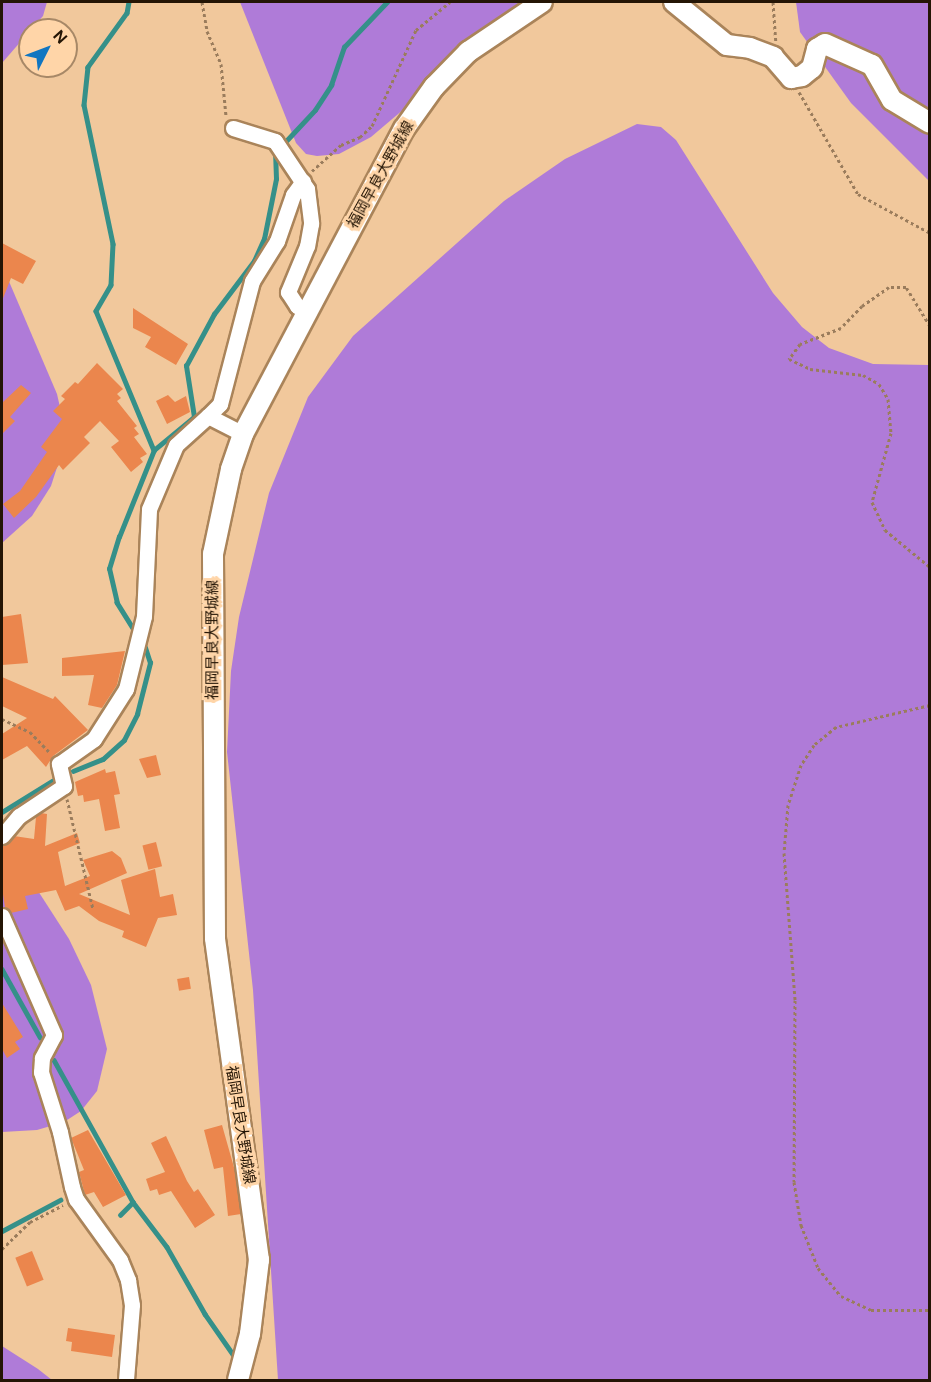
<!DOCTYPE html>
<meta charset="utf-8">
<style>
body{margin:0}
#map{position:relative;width:931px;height:1382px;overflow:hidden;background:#f1c89c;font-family:"DM Sans","Noto Sans JP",sans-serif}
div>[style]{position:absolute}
.forest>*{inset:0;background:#af7bd8}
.stream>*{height:4.5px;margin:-2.25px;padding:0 2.25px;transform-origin:2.25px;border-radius:2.25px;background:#359089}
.building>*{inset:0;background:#eb864d;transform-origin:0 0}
.path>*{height:3px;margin-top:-1.5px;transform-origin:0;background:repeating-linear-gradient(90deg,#9a7c5c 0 3px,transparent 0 6px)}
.roads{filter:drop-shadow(2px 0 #aa845a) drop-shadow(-2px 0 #aa845a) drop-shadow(0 2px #aa845a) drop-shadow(0 -2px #aa845a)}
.minor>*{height:15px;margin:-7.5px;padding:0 7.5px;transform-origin:7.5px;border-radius:7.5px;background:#fff}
.major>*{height:20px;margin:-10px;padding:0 10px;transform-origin:10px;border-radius:10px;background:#fff}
span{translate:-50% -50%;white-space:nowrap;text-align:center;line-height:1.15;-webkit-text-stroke:6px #ffd5a8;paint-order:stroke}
.street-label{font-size:15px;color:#241505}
.frame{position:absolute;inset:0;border:3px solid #241505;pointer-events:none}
.north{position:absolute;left:18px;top:18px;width:60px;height:60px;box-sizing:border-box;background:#ffd5a8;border:2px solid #a78867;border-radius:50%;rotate:48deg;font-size:16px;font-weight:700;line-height:24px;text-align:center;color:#241505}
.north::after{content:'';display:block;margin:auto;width:21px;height:27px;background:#1176c1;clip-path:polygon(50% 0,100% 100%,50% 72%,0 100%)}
</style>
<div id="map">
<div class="forest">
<div style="clip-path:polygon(2px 2px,47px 2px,43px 16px,2px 63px)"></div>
<div style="clip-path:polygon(240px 2px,530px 2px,371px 137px,339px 154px,317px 156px,306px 154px,296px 143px)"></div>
<div style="clip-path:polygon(796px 2px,929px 2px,929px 181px,851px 103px,800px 32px)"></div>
<div style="clip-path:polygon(637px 124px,661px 127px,676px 140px,773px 293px,802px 327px,829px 348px,873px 364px,929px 365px,929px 1380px,278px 1380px,253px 990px,227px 752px,231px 671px,239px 617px,269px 493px,308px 397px,353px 336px,504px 201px,565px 159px)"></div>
<div style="clip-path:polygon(2px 265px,57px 394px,64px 425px,62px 452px,51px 486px,32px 516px,2px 543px)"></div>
<div style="clip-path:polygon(2px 835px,69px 939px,91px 985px,107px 1049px,97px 1091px,81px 1111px,64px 1122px,37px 1130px,2px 1132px)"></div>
<div style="clip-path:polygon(2px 1346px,38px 1369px,52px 1380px,2px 1380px)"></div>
</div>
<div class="stream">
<div style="left:129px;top:2px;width:11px;rotate:100deg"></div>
<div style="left:127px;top:13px;width:67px;rotate:125.8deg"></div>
<div style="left:88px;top:67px;width:38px;rotate:96deg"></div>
<div style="left:84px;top:105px;width:142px;rotate:78.2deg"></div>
<div style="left:113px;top:244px;width:41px;rotate:92.8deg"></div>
<div style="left:111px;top:285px;width:30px;rotate:120deg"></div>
<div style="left:96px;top:311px;width:151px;rotate:67.4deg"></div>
<div style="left:286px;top:141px;width:42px;rotate:-46.9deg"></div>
<div style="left:315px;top:110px;width:30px;rotate:-57deg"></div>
<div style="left:331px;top:85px;width:40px;rotate:-71.1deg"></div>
<div style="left:344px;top:47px;width:62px;rotate:-46.3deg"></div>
<div style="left:133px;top:629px;width:31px;rotate:-122deg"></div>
<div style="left:117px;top:603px;width:35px;rotate:-103deg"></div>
<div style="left:109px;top:569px;width:34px;rotate:-73deg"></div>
<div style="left:119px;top:537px;width:94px;rotate:-68.1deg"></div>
<div style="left:154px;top:450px;width:52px;rotate:-39.5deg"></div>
<div style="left:194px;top:417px;width:52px;rotate:-98.9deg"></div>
<div style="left:186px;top:366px;width:59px;rotate:-61.7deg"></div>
<div style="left:214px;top:314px;width:66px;rotate:-53deg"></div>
<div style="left:254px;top:261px;width:24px;rotate:-66deg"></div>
<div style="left:264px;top:239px;width:61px;rotate:-78.7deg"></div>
<div style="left:276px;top:179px;width:29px;rotate:-92deg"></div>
<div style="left:73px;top:771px;width:32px;rotate:-22deg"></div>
<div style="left:103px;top:759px;width:28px;rotate:-42deg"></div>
<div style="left:124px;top:740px;width:29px;rotate:-63deg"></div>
<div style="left:137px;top:714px;width:53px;rotate:-75.7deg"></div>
<div style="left:150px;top:663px;width:16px;rotate:-108deg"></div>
<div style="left:2px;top:812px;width:59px;rotate:-31.8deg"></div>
<div style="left:2px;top:969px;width:78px;rotate:60.8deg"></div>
<div style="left:54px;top:1060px;width:162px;rotate:60.9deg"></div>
<div style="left:133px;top:1202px;width:56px;rotate:52.9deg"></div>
<div style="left:167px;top:1247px;width:77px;rotate:60.4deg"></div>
<div style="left:205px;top:1314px;width:56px;rotate:55.2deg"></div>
<div style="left:120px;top:1215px;width:18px;rotate:-45deg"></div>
<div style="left:2px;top:1231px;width:66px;rotate:-28.1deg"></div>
</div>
<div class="building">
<div style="clip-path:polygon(2px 243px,36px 261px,23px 284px,11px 278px,2px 301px)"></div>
<div style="clip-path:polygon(133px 308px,188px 344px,176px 365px,145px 347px,151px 337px,133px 328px)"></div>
<div style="clip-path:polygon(97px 363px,123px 389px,117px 394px,121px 398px,117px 401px,137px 426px,134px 428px,139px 434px,134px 437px,147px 454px,140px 458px,143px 462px,131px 472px,111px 447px,119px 441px,100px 421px,84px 437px,90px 443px,63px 470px,59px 465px,36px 497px,14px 518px,3px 504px,20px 491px,47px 452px,41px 447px,62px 419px,53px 411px,65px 399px,61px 396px,75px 382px,78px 384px)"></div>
<div style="clip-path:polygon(21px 385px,31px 393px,10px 417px,15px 421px,2px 434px,2px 403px)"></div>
<div style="clip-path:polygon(168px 395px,175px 402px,186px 396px,190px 412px,167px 424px,156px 401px)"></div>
<div style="clip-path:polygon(21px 614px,28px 663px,2px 665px,2px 617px)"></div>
<div style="clip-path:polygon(125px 651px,117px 685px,102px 708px,88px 705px,94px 675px,62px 676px,62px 658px)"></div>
<div style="clip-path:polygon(2px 677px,53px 699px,55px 696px,88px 730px,53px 756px,46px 767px,27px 746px,2px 760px,2px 734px,27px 718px,2px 706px)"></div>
<div style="clip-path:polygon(156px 755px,161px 775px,147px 778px,139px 759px)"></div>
<div style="clip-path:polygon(105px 769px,106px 773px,115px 771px,120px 794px,114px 795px,120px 828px,105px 831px,99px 799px,84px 802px,83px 795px,78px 796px,75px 782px)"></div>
<div style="clip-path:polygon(41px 813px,47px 814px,45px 846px,77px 833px,80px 843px,58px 852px,65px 886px,90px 876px,83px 860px,112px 851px,121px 858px,127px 873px,79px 894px,130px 915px,121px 880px,155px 869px,160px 897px,173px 894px,177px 915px,158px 918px,146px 947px,122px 937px,124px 931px,99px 921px,79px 906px,65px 911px,56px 890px,25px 896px,28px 909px,11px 913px,5px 907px,2px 888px,3px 845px,14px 836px,34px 839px,36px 817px)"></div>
<div style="left:156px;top:842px;width:25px;height:14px;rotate:76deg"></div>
<div style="left:189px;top:977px;width:12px;height:12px;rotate:81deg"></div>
<div style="clip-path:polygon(2px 1003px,23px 1037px,15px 1042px,20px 1049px,7px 1058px,2px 1049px)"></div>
<div style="clip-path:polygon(222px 1125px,235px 1171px,241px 1214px,228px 1216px,223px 1167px,214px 1169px,204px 1130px)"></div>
<div style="clip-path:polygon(88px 1130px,126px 1195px,103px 1207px,94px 1192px,85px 1195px,79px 1172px,84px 1170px,71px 1138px)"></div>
<div style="clip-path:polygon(166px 1136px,187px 1181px,194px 1192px,198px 1189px,215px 1215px,195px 1228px,171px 1191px,159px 1195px,157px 1189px,150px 1191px,146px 1179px,165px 1172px,151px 1143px)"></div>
<div style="left:32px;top:1251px;width:31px;height:18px;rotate:68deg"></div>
<div style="clip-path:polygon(68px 1328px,115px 1335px,112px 1357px,71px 1351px,72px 1342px,66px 1341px)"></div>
</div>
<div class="path">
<div style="left:202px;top:2px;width:29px;rotate:80deg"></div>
<div style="left:207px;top:31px;width:36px;rotate:67deg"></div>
<div style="left:221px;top:64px;width:52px;rotate:84.5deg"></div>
<div style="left:773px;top:2px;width:39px;rotate:86deg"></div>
<div style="left:799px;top:92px;width:118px;rotate:60deg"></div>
<div style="left:858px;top:194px;width:82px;rotate:28.4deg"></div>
<div style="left:312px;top:171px;width:39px;rotate:-42deg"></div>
<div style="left:341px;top:145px;width:21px;rotate:-23deg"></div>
<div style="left:360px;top:137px;width:16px;rotate:-43deg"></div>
<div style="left:372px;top:126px;width:106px;rotate:-65.4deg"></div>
<div style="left:416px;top:30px;width:44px;rotate:-39.5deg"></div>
<div style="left:930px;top:326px;width:46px;rotate:-121.6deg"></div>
<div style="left:906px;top:287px;width:17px;rotate:180deg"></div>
<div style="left:889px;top:287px;width:33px;rotate:145deg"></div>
<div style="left:862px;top:306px;width:30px;rotate:134deg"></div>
<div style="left:841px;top:328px;width:44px;rotate:158.7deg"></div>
<div style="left:800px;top:344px;width:19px;rotate:126deg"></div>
<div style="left:789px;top:359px;width:23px;rotate:25deg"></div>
<div style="left:810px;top:369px;width:53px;rotate:6.5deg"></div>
<div style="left:863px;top:375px;width:18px;rotate:29deg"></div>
<div style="left:879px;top:384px;width:17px;rotate:59deg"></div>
<div style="left:888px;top:399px;width:34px;rotate:85deg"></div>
<div style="left:891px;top:433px;width:72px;rotate:105.4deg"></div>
<div style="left:872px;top:502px;width:31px;rotate:65deg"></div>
<div style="left:885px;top:530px;width:58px;rotate:39.4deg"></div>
<div style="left:930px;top:705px;width:97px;rotate:166.8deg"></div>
<div style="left:836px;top:727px;width:28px;rotate:141deg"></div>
<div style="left:814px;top:745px;width:24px;rotate:123deg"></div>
<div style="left:801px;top:765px;width:42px;rotate:108deg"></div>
<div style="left:788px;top:805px;width:48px;rotate:94.8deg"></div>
<div style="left:784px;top:853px;width:147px;rotate:85.7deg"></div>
<div style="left:795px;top:1000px;width:182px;rotate:90.3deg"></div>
<div style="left:794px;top:1182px;width:44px;rotate:80.8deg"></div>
<div style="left:801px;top:1225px;width:46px;rotate:68.4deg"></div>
<div style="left:818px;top:1268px;width:36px;rotate:51deg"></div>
<div style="left:841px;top:1296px;width:33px;rotate:25deg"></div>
<div style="left:871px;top:1310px;width:59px"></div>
<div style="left:2px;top:719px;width:31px;rotate:25deg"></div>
<div style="left:30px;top:732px;width:29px;rotate:46deg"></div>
<div style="left:67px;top:799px;width:113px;rotate:76.7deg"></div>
<div style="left:2px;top:1249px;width:39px;rotate:-44deg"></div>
<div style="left:30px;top:1222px;width:37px;rotate:-27deg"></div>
</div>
<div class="roads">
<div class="minor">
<div style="left:233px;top:128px;width:44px;rotate:17.2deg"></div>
<div style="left:275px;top:141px;width:58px;rotate:56.3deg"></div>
<div style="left:307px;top:189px;width:35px;rotate:83deg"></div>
<div style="left:311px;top:224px;width:22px;rotate:100deg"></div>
<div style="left:307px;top:246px;width:50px;rotate:112.4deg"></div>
<div style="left:288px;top:292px;width:17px;rotate:57deg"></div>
<div style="left:297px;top:306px;width:13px;rotate:29deg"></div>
<div style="left:208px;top:416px;width:17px;rotate:-45deg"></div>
<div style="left:220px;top:404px;width:127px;rotate:-75.4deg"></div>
<div style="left:252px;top:281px;width:47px;rotate:-58deg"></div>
<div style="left:277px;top:241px;width:49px;rotate:-70.8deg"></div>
<div style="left:293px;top:195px;width:17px;rotate:-54deg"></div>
<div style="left:2px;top:836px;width:26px;rotate:-50deg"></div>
<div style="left:19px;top:816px;width:54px;rotate:-33.7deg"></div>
<div style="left:64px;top:786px;width:23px;rotate:-103deg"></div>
<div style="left:59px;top:764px;width:43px;rotate:-35.5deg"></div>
<div style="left:94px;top:739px;width:59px;rotate:-57.4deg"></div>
<div style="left:126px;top:689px;width:75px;rotate:-76.1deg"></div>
<div style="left:144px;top:616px;width:107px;rotate:-87.3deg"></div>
<div style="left:149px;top:509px;width:69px;rotate:-67.1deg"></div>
<div style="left:176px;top:445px;width:43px;rotate:-42.2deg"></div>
<div style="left:208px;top:416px;width:39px;rotate:27deg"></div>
<div style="left:2px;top:916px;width:130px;rotate:66.4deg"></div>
<div style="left:54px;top:1035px;width:26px;rotate:118deg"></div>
<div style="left:42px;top:1058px;width:14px;rotate:94deg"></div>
<div style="left:41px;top:1072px;width:63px;rotate:72.4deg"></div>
<div style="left:60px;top:1132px;width:56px;rotate:77.7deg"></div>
<div style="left:72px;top:1187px;width:13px;rotate:72deg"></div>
<div style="left:76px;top:1199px;width:75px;rotate:54.2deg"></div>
<div style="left:120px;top:1260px;width:22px;rotate:68deg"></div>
<div style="left:128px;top:1280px;width:25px;rotate:81deg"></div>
<div style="left:132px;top:1305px;width:75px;rotate:94.6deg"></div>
</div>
<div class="major">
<div style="left:674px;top:2px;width:68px;rotate:39.1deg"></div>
<div style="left:727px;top:45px;width:23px;rotate:7deg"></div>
<div style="left:750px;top:48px;width:25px;rotate:21deg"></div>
<div style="left:773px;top:57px;width:28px;rotate:49deg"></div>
<div style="left:791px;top:78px;width:11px;rotate:-10deg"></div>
<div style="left:802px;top:76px;width:13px;rotate:-39deg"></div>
<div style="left:812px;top:68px;width:20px;rotate:-75deg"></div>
<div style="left:817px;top:49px;width:9px;rotate:-32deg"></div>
<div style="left:825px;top:44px;width:51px;rotate:24.1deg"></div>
<div style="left:872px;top:65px;width:40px;rotate:60.3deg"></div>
<div style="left:892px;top:100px;width:44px;rotate:31.2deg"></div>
<div style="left:238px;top:1380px;width:48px;rotate:-75.4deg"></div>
<div style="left:250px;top:1334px;width:75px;rotate:-83.1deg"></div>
<div style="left:259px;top:1260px;width:325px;rotate:-97.8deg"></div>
<div style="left:215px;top:938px;width:384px;rotate:-90.3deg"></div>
<div style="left:213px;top:554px;width:87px;rotate:-78deg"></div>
<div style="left:231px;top:469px;width:37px;rotate:-71deg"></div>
<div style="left:243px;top:434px;width:345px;rotate:-62.2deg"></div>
<div style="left:404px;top:129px;width:52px;rotate:-54.5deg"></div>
<div style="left:434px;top:87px;width:49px;rotate:-45.8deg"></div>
<div style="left:468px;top:52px;width:89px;rotate:-34deg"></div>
</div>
</div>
<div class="street-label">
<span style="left:381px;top:175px;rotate:-61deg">福岡早良大野城線</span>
<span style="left:213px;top:640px;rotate:-90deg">福岡早良大野城線</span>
<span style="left:240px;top:1125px;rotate:81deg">福岡早良大野城線</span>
</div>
<div class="frame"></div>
<div class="north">N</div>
</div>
